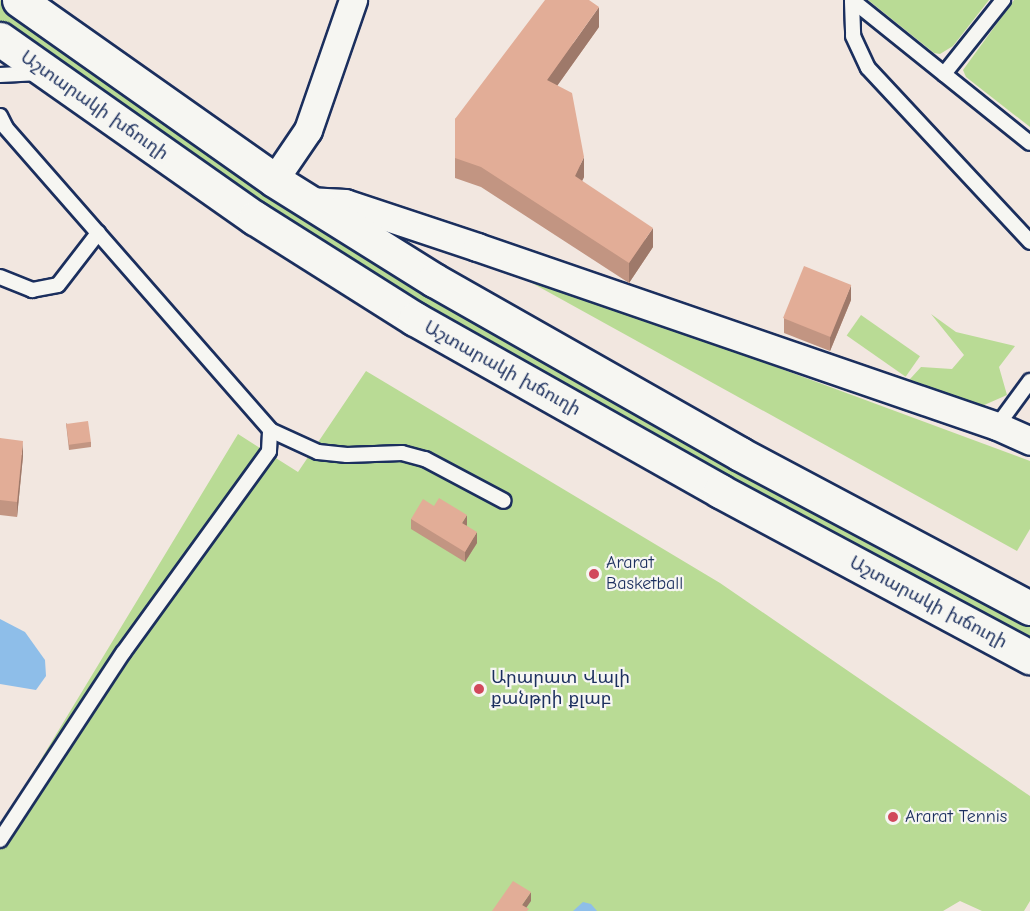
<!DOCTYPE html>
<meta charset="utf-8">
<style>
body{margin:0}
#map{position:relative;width:1030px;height:911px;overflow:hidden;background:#f2e7e0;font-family:"Comic Neue","Noto Sans Armenian",sans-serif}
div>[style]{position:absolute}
.green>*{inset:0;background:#b9db95;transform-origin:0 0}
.water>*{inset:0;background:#8ebee9}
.roads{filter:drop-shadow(2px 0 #1b2f5e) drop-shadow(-2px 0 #1b2f5e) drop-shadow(0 2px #1b2f5e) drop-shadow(0 -2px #1b2f5e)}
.lane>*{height:14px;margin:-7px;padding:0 7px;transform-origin:7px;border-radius:7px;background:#f6f6f2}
.street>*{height:27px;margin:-13.5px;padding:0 13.5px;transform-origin:13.5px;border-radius:13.5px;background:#f6f6f2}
.highway>*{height:33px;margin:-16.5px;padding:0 16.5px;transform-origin:16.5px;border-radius:16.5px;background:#f6f6f2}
.wall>*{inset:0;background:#c29582}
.shaded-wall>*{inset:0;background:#9e796a}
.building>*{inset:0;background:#e2ad97;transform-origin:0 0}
.dots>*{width:16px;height:16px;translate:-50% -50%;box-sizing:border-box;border:3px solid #f6f6f2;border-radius:50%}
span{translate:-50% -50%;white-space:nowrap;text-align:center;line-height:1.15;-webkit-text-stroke:4.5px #f6f6f2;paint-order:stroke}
.street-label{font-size:18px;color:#1b2f5e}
.poi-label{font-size:18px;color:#1b2f5e}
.left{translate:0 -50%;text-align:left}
</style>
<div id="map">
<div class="green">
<div style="clip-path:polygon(0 0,135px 99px,1030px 621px,1030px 640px,729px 479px,419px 304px,261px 206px,0 23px)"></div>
<div style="clip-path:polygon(868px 0,989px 0,953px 46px,940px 54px,934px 53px)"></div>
<div style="clip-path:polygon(1014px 0,1030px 0,1030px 127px,966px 77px,963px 70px)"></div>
<div style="clip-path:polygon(496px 263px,1030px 461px,1030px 529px,1017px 551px)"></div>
<div style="clip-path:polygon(931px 314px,956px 332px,1015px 346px,999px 367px,1007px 395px,966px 413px,900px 390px,921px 367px,952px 369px,964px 355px)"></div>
<div style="left:861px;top:315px;width:72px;height:25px;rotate:35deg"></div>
<div style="clip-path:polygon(366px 371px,720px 583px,1030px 796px,1030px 901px,1024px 911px,982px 911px,960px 901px,943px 911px,0 911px,0 827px,238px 434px,298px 472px)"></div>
</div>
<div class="water">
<div style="clip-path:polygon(0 619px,25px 632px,45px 660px,46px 676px,36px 690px,0 684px)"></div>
<div style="clip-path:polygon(583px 902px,591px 904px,597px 911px,573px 911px)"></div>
</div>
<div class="roads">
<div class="lane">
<div style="left:852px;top:0;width:228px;rotate:38.8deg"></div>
<div style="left:852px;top:2px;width:34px;rotate:88deg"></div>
<div style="left:853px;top:36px;width:35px;rotate:65deg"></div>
<div style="left:868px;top:68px;width:238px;rotate:47deg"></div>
<div style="left:944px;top:74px;width:95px;rotate:-51.4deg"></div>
<div style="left:0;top:75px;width:40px;rotate:-2.9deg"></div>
<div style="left:0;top:116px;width:13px;rotate:63deg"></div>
<div style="left:6px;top:128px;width:401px;rotate:48.8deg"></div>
<div style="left:270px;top:430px;width:53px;rotate:24.6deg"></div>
<div style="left:318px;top:452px;width:29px;rotate:6deg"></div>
<div style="left:347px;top:455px;width:55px;rotate:-2.1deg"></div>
<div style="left:402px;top:453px;width:24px;rotate:15deg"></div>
<div style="left:425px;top:459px;width:89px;rotate:28deg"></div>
<div style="left:0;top:277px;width:35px;rotate:22deg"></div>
<div style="left:32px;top:290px;width:26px;rotate:-11deg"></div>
<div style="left:58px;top:285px;width:66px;rotate:-52.4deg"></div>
<div style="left:997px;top:426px;width:56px;rotate:-53.7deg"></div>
<div style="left:0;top:840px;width:224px;rotate:-56.7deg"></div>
<div style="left:123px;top:653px;width:249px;rotate:-54.1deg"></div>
<div style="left:269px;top:451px;width:21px;rotate:-87deg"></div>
</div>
<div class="street">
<div style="left:274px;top:180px;width:60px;rotate:-55.8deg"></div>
<div style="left:308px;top:130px;width:138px;rotate:-70.9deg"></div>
<div style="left:307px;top:201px;width:38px;rotate:3deg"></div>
<div style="left:345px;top:203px;width:139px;rotate:18.4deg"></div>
<div style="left:477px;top:247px;width:550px;rotate:19deg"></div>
<div style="left:997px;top:426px;width:36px;rotate:24deg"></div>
</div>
<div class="highway">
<div style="left:19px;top:0;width:312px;rotate:35.2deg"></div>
<div style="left:274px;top:180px;width:189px;rotate:32deg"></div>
<div style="left:434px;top:280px;width:352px;rotate:29.6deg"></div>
<div style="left:740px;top:454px;width:328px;rotate:28deg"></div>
<div style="left:0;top:39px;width:312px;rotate:35.1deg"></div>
<div style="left:255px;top:218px;width:189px;rotate:32.3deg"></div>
<div style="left:415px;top:319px;width:350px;rotate:29.4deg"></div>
<div style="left:720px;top:491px;width:352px;rotate:28.2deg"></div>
</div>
</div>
<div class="wall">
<div style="clip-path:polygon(599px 27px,557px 86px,584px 177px,582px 181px,653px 247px,629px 283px,481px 187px,455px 178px,455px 119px)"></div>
<div style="clip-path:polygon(851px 300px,830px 351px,784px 333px,784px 318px)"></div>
<div style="clip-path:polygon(66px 423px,91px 442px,91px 447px,69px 450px)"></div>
<div style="clip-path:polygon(0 438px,23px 456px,17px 517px,0 515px)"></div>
<div style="clip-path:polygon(411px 519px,467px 526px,477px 543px,465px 562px,411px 529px)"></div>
</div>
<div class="shaded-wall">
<div style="clip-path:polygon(599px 7px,599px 27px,547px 100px,547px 80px)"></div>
<div style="clip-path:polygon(584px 157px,584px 177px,575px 195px,575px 176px)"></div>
<div style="clip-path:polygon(653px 228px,653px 247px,629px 283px,629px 263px)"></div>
<div style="clip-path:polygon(851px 285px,851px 300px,830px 351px,830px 336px)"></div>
<div style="clip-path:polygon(23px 441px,23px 456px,17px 517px,17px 502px)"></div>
<div style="clip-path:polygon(467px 515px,467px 525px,462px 533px,462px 523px)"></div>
<div style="clip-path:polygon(477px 532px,477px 543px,465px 562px,465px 552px)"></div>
<div style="clip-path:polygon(531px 892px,531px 901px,524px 911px,522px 905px)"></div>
</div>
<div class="building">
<div style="clip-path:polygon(545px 0,589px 0,599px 7px,547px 80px,572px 93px,584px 157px,575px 176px,653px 228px,629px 263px,481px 167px,455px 158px,455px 119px)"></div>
<div style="left:804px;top:266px;width:51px;height:56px;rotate:22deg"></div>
<div style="left:88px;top:421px;width:21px;height:22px;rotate:82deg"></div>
<div style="clip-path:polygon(0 438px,23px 441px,17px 502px,0 500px)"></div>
<div style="clip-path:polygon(439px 498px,467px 515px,462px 523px,477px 532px,465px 552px,411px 519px,423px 499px,434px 506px)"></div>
<div style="clip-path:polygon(513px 881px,531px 892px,522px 905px,529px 909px,527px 911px,492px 911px)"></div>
</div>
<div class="dots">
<div style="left:594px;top:574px;background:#d1495b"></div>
<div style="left:479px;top:689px;background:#d1495b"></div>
<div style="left:893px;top:817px;background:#d1495b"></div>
</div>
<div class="street-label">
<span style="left:94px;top:106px;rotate:35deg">Աշտարակի խճուղի</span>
<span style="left:502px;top:369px;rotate:29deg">Աշտարակի խճուղի</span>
<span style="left:928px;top:603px;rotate:28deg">Աշտարակի խճուղի</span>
</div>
<div class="poi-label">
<span class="left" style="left:606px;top:574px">Ararat<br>Basketball</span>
<span class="left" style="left:491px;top:689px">Արարատ Վալի<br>քանթրի քլաբ</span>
<span class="left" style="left:905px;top:817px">Ararat Tennis</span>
</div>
</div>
